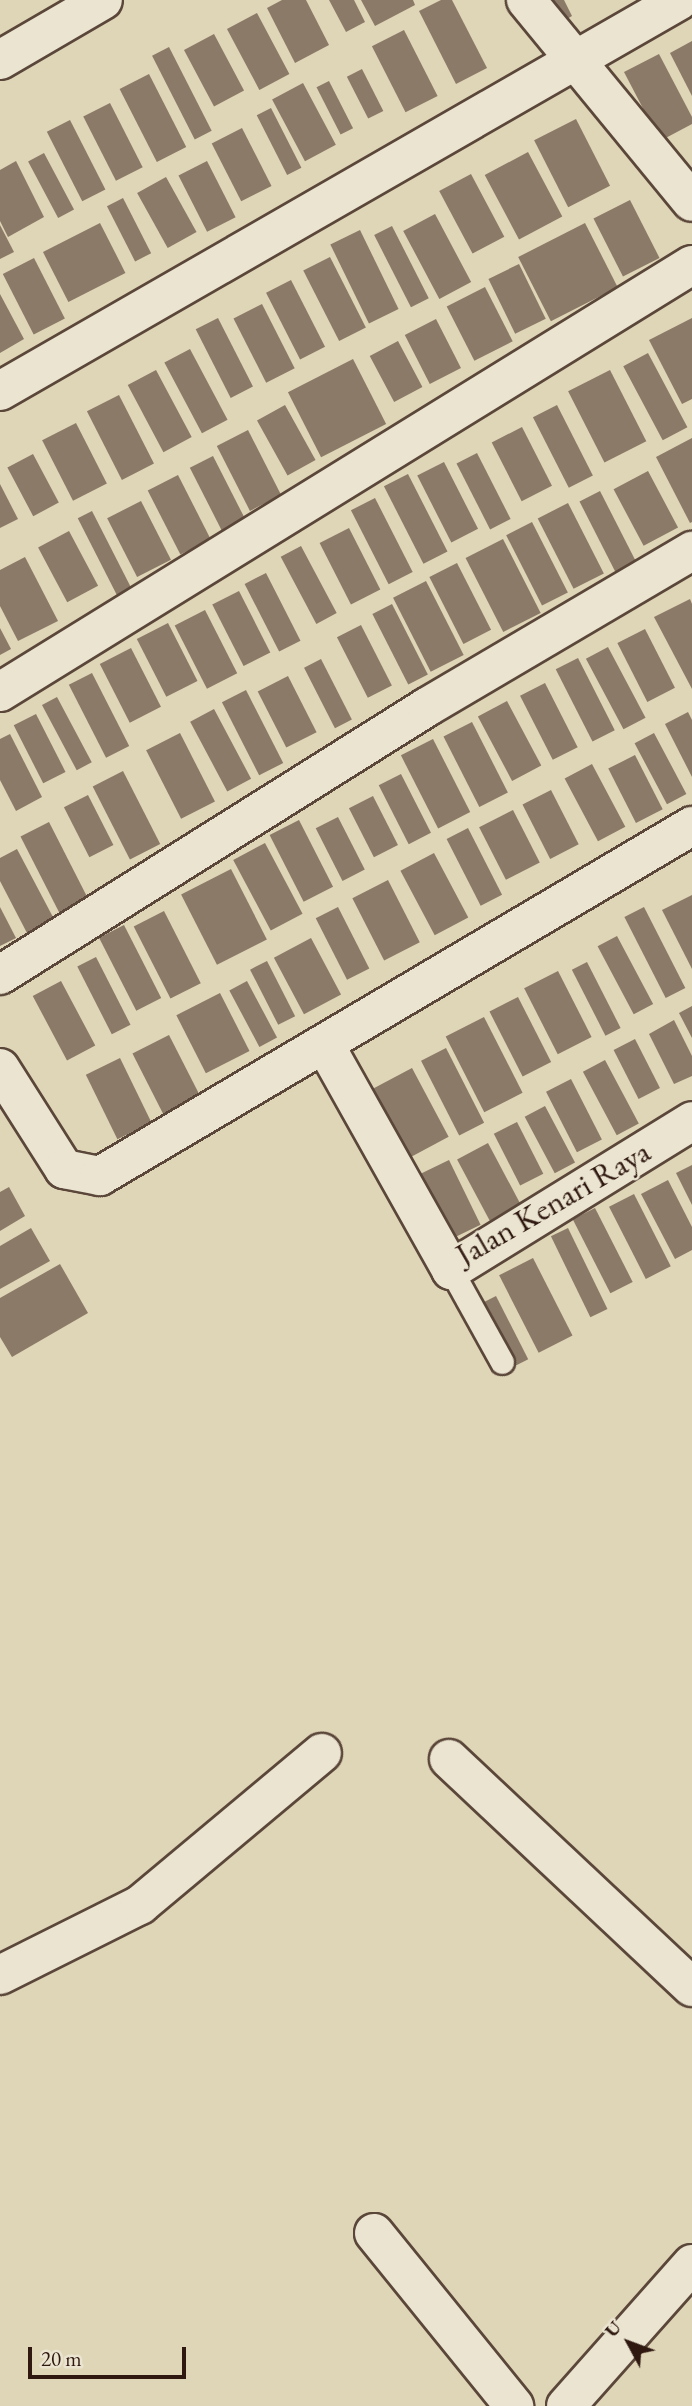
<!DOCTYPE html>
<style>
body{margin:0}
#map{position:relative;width:692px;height:2406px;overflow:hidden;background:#dfd5b7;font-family:"EB Garamond",serif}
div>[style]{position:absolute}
.building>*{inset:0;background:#8b7a67;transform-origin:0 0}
.roads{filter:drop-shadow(2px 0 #5b473a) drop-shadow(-2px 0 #5b473a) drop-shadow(0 2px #5b473a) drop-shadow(0 -2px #5b473a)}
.lane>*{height:23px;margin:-11.5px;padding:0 11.5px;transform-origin:11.5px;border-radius:11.5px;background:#eae4d0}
.street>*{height:38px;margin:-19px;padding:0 19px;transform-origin:19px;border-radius:19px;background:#eae4d0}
.secondary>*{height:38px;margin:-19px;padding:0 19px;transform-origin:19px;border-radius:19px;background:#eae4d0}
span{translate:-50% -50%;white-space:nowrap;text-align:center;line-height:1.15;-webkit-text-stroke:5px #eae4d0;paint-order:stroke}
.street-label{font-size:32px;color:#2f1810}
.north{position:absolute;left:594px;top:2308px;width:70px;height:70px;-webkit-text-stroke:5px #eae4d0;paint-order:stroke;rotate:311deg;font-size:19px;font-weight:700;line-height:28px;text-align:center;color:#2f1810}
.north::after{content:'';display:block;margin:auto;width:24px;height:32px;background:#2f1810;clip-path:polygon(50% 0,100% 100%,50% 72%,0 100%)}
.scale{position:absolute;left:28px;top:2347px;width:158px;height:32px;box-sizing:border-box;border:4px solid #2f1810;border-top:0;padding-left:9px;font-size:21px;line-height:24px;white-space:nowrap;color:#2f1810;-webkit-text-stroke:5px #eae4d0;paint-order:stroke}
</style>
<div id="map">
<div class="building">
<div style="clip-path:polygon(282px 0,306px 0,329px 45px,295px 63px,267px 8px)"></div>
<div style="clip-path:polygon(329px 0,354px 0,365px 22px,346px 32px)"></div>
<div style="clip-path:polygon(361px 0,413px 0,415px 5px,375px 26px)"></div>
<div style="clip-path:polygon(441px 0,452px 0,487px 68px,456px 84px,419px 11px)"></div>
<div style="clip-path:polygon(541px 0,564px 0,572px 16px,555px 26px)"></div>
<div style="left:257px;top:13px;width:69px;height:34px;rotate:62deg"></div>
<div style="left:404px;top:30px;width:74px;height:36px;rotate:63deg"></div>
<div style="left:214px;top:34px;width:64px;height:34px;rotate:62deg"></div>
<div style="clip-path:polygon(692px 41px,692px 96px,670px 53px)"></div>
<div style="left:169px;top:47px;width:94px;height:19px;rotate:63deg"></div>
<div style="clip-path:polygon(659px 54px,692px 117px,692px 124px,660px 141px,624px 72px)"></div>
<div style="left:362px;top:69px;width:47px;height:17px;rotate:63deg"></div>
<div style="left:149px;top:74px;width:82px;height:33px;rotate:63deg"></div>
<div style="left:329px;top:81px;width:53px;height:14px;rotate:63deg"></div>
<div style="left:303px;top:83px;width:70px;height:35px;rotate:62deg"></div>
<div style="left:110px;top:103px;width:72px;height:30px;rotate:63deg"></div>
<div style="left:271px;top:108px;width:67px;height:16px;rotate:63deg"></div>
<div style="left:576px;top:119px;width:75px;height:47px;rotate:63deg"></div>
<div style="left:70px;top:120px;width:78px;height:26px;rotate:63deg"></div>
<div style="left:242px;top:128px;width:65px;height:34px;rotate:63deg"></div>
<div style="left:528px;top:152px;width:73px;height:49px;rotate:62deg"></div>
<div style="left:44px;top:153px;width:64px;height:18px;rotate:62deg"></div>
<div style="clip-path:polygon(16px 161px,44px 217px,8px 237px,0 221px,0 170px)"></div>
<div style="left:207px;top:161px;width:63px;height:32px;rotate:63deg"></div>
<div style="left:471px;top:174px;width:71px;height:36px;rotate:62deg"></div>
<div style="left:166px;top:177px;width:63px;height:33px;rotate:61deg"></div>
<div style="left:123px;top:198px;width:62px;height:18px;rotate:63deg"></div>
<div style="left:630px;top:200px;width:65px;height:41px;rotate:63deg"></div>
<div style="left:435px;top:214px;width:77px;height:36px;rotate:62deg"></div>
<div style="left:100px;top:223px;width:56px;height:64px;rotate:63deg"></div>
<div style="left:585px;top:223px;width:72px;height:75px;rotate:63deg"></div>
<div style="clip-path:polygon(0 225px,14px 252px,0 259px)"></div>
<div style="left:392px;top:226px;width:81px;height:20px;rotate:63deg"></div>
<div style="left:360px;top:230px;width:88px;height:33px;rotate:64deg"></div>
<div style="left:330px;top:257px;width:79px;height:30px;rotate:63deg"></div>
<div style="left:34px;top:258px;width:68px;height:35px;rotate:63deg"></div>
<div style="left:519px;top:264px;width:61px;height:34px;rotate:64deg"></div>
<div style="left:291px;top:280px;width:75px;height:28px;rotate:63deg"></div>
<div style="left:485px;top:287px;width:61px;height:43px;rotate:63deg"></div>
<div style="clip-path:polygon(0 294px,24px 339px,0 353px)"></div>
<div style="left:262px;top:304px;width:72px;height:32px;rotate:63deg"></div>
<div style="left:218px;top:318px;width:77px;height:25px;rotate:63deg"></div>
<div style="clip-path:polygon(692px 318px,692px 399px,682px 404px,649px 340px)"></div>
<div style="left:436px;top:319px;width:55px;height:35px;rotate:63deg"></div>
<div style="left:398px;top:341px;width:52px;height:32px;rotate:62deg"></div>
<div style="left:190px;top:349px;width:80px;height:29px;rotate:62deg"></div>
<div style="left:648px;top:353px;width:84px;height:28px;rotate:62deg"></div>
<div style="left:353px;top:359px;width:73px;height:73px;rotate:63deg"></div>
<div style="left:156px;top:370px;width:76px;height:32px;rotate:62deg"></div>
<div style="left:610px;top:370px;width:80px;height:47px;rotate:63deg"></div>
<div style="left:119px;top:395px;width:77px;height:36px;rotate:63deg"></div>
<div style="left:285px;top:405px;width:63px;height:32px;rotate:61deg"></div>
<div style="left:557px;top:405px;width:79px;height:27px;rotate:63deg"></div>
<div style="left:76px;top:423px;width:68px;height:38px;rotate:63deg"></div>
<div style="left:522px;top:427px;width:66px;height:34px;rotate:63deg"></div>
<div style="left:248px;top:430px;width:73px;height:35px;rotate:63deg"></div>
<div style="clip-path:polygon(692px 438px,692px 522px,690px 523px,656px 457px)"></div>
<div style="left:477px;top:453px;width:74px;height:23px;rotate:63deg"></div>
<div style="left:33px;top:454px;width:55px;height:29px;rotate:62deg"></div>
<div style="left:213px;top:456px;width:75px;height:26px;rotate:63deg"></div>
<div style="left:444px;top:462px;width:75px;height:30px;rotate:63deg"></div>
<div style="left:648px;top:471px;width:64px;height:39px;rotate:62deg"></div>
<div style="left:408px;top:474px;width:87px;height:27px;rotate:63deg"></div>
<div style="left:178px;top:475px;width:72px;height:34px;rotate:63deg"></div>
<div style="clip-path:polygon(0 484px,18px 519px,0 528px)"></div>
<div style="left:600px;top:491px;width:80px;height:23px;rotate:63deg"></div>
<div style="left:375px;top:498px;width:83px;height:27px;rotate:63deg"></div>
<div style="left:141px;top:501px;width:66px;height:38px;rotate:63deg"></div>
<div style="left:568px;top:503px;width:79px;height:34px;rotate:63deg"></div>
<div style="left:92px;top:511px;width:87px;height:16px;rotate:63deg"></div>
<div style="left:532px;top:522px;width:79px;height:29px;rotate:63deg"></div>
<div style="left:349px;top:528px;width:69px;height:33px;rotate:63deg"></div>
<div style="left:69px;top:531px;width:62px;height:35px;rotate:62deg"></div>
<div style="left:503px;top:539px;width:83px;height:42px;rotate:63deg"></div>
<div style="left:301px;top:546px;width:76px;height:23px;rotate:62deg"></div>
<div style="clip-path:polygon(25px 557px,58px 621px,18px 641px,0 606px,0 570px)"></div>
<div style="left:457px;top:563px;width:75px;height:31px;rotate:63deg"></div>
<div style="left:266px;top:573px;width:76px;height:24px;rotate:63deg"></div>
<div style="left:426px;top:581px;width:83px;height:37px;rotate:63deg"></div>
<div style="left:239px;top:591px;width:69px;height:30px;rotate:63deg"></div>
<div style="clip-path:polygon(690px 599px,692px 604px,692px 689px,654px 617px)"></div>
<div style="left:392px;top:604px;width:79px;height:22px;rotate:63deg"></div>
<div style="left:205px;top:610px;width:71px;height:34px;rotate:63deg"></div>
<div style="left:168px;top:623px;width:65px;height:35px;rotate:63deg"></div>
<div style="left:361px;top:625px;width:68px;height:27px;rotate:63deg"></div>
<div style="clip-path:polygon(0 628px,11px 649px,0 655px)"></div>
<div style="left:645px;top:629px;width:66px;height:31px;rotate:63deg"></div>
<div style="left:608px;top:647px;width:80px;height:25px;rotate:62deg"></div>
<div style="left:131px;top:648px;width:66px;height:35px;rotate:63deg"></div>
<div style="left:578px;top:658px;width:81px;height:25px;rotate:63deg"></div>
<div style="left:321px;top:659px;width:68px;height:19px;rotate:63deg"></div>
<div style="left:92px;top:673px;width:82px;height:26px;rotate:63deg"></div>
<div style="left:288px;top:676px;width:63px;height:34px;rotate:63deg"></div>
<div style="left:545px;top:683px;width:72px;height:28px;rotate:63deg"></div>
<div style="left:246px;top:690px;width:82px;height:27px;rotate:63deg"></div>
<div style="left:57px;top:697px;width:74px;height:17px;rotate:62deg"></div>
<div style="left:507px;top:701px;width:73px;height:33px;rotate:62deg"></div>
<div style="left:214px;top:709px;width:79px;height:27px;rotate:62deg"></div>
<div style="clip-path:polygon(688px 712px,692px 720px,692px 777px,665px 724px)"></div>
<div style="left:36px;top:714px;width:65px;height:25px;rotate:63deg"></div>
<div style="left:472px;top:722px;width:79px;height:32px;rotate:63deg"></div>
<div style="left:180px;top:733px;width:77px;height:38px;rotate:63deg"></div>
<div style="left:654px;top:733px;width:69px;height:22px;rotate:62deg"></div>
<div style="clip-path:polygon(10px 734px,42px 797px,16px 811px,0 780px,0 739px)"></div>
<div style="left:433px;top:739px;width:82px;height:36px;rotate:63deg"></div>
<div style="left:635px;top:755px;width:61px;height:30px;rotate:63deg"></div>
<div style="left:592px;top:764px;width:71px;height:31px;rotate:62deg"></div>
<div style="left:123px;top:771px;width:82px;height:34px;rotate:63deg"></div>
<div style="left:401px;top:774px;width:66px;height:25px;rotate:63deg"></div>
<div style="left:551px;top:790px;width:61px;height:32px;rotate:63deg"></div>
<div style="left:88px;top:795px;width:56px;height:27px;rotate:63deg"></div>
<div style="left:373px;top:796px;width:55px;height:27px;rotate:63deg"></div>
<div style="left:513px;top:810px;width:59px;height:38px;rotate:63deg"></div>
<div style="left:338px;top:817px;width:59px;height:25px;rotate:63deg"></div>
<div style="left:299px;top:820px;width:75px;height:33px;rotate:63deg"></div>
<div style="left:49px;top:822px;width:85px;height:32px;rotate:63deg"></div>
<div style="left:468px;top:828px;width:75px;height:24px;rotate:63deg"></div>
<div style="left:265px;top:843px;width:80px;height:36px;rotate:62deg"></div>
<div style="clip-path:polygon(17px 849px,54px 919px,27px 933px,0 881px,0 858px)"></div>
<div style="left:434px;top:853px;width:73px;height:38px;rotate:62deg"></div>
<div style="left:231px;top:869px;width:79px;height:56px;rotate:63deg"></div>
<div style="left:388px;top:880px;width:70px;height:40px;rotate:63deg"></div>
<div style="clip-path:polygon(692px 895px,692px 969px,662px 910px)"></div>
<div style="clip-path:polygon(0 907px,16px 938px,0 946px)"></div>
<div style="left:338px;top:907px;width:69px;height:25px;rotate:63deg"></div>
<div style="left:644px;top:907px;width:91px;height:22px;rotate:63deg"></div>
<div style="left:164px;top:911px;width:81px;height:34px;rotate:63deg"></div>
<div style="left:124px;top:925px;width:82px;height:28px;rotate:63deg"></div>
<div style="left:617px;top:936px;width:77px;height:22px;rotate:62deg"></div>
<div style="left:311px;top:938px;width:64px;height:42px;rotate:62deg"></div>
<div style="left:96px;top:957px;width:76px;height:21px;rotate:63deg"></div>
<div style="left:267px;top:961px;width:62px;height:19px;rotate:63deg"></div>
<div style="left:587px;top:962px;width:74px;height:17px;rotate:63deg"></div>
<div style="left:558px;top:971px;width:74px;height:38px;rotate:63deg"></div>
<div style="left:61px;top:981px;width:73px;height:32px;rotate:62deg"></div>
<div style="left:247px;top:981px;width:64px;height:20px;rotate:62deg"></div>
<div style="left:220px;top:993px;width:65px;height:49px;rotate:63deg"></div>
<div style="left:518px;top:997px;width:73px;height:32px;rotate:63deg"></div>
<div style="clip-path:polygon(692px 1006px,692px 1038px,679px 1013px)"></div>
<div style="left:484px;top:1017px;width:85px;height:43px;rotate:63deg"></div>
<div style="clip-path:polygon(674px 1020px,692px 1056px,692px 1076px,674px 1084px,649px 1034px)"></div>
<div style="left:169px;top:1035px;width:75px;height:41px;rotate:63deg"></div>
<div style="left:635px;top:1039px;width:55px;height:24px;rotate:63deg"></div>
<div style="left:446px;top:1048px;width:84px;height:28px;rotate:63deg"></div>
<div style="left:120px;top:1058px;width:72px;height:38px;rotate:64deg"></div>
<div style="left:605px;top:1060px;width:72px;height:25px;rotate:62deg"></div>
<div style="left:412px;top:1068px;width:78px;height:47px;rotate:62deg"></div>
<div style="left:571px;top:1079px;width:68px;height:28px;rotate:63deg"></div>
<div style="left:545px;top:1106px;width:64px;height:23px;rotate:62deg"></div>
<div style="left:517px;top:1122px;width:58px;height:26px;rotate:63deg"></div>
<div style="left:488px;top:1143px;width:71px;height:35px;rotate:62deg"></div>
<div style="left:449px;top:1160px;width:72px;height:35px;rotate:64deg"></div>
<div style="clip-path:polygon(692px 1165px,692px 1205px,676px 1173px)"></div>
<div style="clip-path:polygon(668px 1180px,692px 1227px,692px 1250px,675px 1259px,641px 1194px)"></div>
<div style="clip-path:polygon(9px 1187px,25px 1216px,0 1231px,0 1192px)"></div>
<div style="left:634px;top:1194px;width:81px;height:28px;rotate:63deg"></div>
<div style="left:595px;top:1208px;width:83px;height:25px;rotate:63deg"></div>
<div style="clip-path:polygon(31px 1228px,50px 1261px,0 1289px,0 1246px)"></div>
<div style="left:568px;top:1228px;width:90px;height:19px;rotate:64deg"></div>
<div style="left:533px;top:1258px;width:87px;height:38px;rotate:63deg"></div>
<div style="clip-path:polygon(60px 1264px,88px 1313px,12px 1357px,0 1337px,0 1298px)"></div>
<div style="left:496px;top:1296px;width:71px;height:21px;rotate:63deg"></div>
</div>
<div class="roads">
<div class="lane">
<div style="left:451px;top:1270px;width:105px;rotate:61deg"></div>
</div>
<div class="street">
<div style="left:526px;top:0;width:261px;rotate:50.6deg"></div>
<div style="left:0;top:60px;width:119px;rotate:-30.2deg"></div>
<div style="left:0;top:391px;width:784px;rotate:-29.9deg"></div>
<div style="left:0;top:692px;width:813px;rotate:-31.68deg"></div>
<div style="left:0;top:975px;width:504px;rotate:-32.11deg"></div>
<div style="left:427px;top:707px;width:308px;rotate:-30.5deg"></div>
<div style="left:326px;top:1047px;width:256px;rotate:60.7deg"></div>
<div style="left:451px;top:1270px;width:283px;rotate:-31.7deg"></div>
<div style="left:0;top:1068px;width:120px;rotate:57.6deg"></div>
<div style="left:64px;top:1169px;width:37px;rotate:11deg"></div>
<div style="left:100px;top:1176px;width:688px;rotate:-30.59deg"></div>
<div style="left:449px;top:1759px;width:333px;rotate:43.2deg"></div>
<div style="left:0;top:1975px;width:157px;rotate:-26.6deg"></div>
<div style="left:140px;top:1905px;width:237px;rotate:-39.9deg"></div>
<div style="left:374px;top:2233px;width:223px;rotate:51deg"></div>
</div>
<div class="secondary">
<div style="left:566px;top:2406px;width:190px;rotate:-48.4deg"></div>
</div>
</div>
<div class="street-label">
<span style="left:553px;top:1203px;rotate:-30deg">Jalan Kenari Raya</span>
</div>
<div class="north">U</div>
<div class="scale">20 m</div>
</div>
